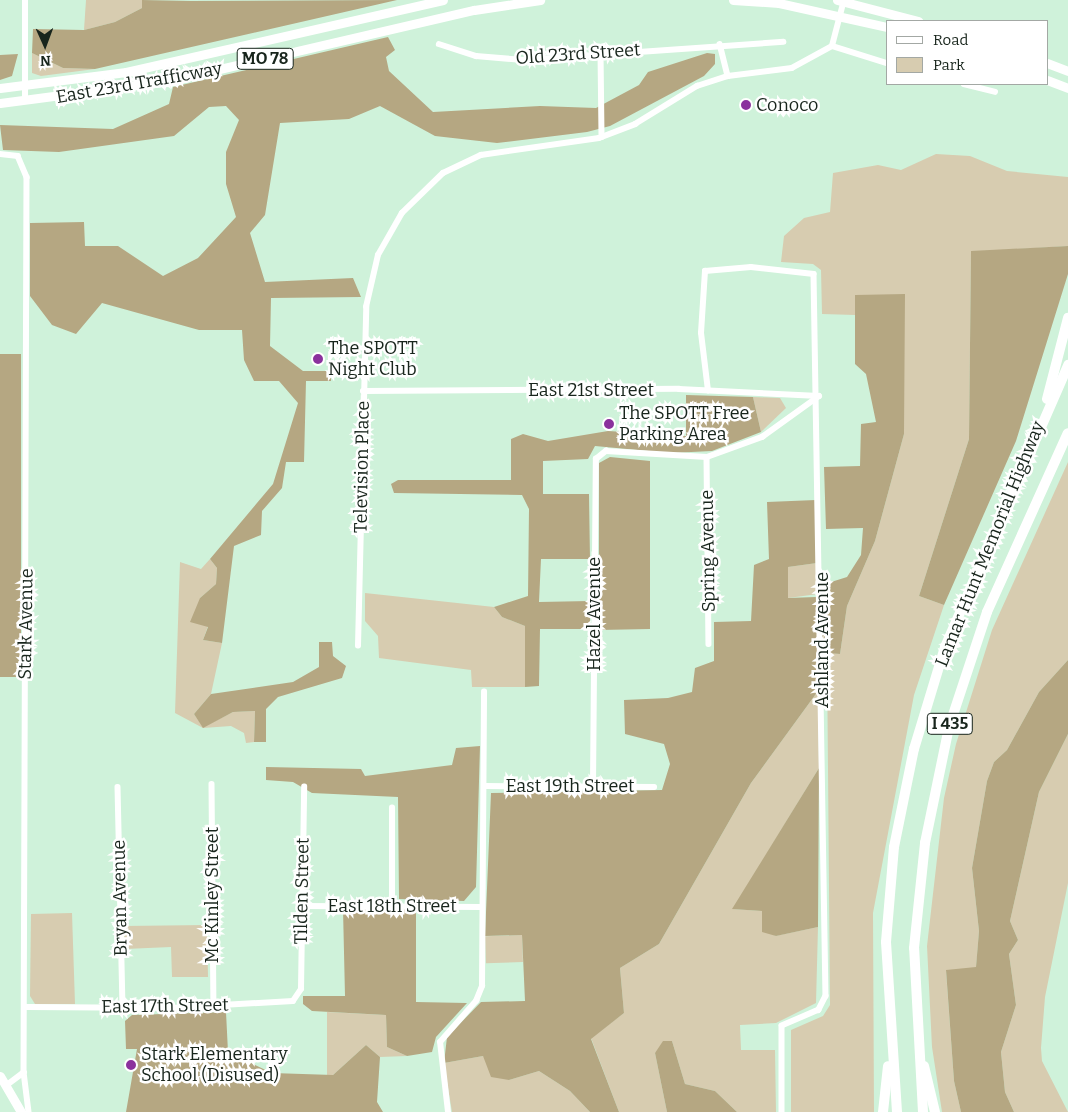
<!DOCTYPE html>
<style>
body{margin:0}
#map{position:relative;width:1068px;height:1112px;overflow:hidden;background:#cff2da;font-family:Bitter,serif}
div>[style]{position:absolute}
.green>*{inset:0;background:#d7ccb0;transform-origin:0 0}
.forest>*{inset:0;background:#b5a782;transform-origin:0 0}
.street>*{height:5.5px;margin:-2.75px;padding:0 2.75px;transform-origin:2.75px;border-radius:2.75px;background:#fff}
.secondary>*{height:9px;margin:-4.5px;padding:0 4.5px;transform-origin:4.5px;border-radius:4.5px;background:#fff}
.primary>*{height:9px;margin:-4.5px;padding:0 4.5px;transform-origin:4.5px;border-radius:4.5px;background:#fff}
.highway>*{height:10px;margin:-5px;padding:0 5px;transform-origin:5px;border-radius:5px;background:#fff}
.dots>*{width:14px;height:14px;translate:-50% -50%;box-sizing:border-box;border:2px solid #fff;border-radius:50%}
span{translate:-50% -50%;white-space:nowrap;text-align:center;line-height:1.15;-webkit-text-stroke:5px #fff;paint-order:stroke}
.shield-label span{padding:1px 4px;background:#fff;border:1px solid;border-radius:4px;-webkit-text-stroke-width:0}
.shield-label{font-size:16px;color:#18251c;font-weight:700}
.street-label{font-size:18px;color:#18251c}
.poi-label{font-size:18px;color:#18251c}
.left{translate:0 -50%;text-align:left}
.legend{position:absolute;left:886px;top:20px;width:162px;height:65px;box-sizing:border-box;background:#fff;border:1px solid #a3a8a4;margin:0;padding:6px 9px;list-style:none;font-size:15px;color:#18251c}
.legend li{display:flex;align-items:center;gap:10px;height:25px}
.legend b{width:25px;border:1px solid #a3a8a4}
.north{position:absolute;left:20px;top:20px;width:50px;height:50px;-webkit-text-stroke:4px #fff;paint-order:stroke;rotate:178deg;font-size:14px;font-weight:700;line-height:20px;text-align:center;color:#18251c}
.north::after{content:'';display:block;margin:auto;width:18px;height:22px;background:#18251c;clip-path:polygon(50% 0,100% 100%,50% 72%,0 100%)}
</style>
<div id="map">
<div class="green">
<div style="clip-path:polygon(86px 0,142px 0,142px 8px,115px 22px,84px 30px)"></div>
<div style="clip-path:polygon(32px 53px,63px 68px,95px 69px,41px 76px,32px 73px)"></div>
<div style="clip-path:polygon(936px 154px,970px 156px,1007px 171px,1068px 177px,1068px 246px,971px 252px,969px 439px,919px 596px,944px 605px,914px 695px,873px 913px,874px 1112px,791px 1112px,791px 1030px,823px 1016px,830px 1005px,827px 652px,840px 654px,847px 606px,875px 541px,904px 434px,855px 295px,855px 315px,822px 314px,821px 270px,813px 264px,781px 262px,784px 236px,804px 218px,830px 212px,833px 173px,878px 165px,901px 170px)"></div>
<div style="clip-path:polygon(753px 397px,780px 398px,786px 408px,761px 432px)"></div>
<div style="clip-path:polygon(1068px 462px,1068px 660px,1039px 692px,1007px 750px,994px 762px,987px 781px,972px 868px,979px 931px,976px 968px,946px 971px,954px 1081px,961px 1112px,942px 1112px,932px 1047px,927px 946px,944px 798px,956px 744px,992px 630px)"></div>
<div style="clip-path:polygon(210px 559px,217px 568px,216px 584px,200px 598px,208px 626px,203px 640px,222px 643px,211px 694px,194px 714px,203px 727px,233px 712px,255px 711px,254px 742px,246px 743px,244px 733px,231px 726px,203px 728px,175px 713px,180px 562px,201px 569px)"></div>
<div style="clip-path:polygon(817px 563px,818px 594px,788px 598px,788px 567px)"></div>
<div style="clip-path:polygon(365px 593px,494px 607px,502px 617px,525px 626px,525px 687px,472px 687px,471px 670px,379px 658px,378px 636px,365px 621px)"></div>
<div style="clip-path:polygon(818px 691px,819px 768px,733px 909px,762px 911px,775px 936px,818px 927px,816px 1003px,776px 1023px,740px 1025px,741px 1050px,775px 1050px,776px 1112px,737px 1112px,715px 1091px,685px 1084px,672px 1041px,655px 1053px,667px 1112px,619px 1112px,591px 1038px,624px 1013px,620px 968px,659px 944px,751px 783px)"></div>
<div style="clip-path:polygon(1068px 734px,1068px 883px,1045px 997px,1041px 1048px,1042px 1061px,1068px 1112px,1014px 1112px,1005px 1092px,1001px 1052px,1016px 1005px,1009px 954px,1018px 940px,1010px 921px,1039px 792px)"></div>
<div style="clip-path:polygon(72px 913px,75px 1004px,35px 1004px,30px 996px,31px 914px)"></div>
<div style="clip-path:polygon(207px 925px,208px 977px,172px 977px,171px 947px,125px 949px,124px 926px)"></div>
<div style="left:522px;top:935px;width:27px;height:37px;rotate:88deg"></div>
<div style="clip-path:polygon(327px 1012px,386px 1015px,387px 1047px,407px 1056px,380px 1057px,366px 1045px,333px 1075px,327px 1075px)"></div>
<div style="clip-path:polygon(483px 1056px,509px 1080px,539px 1071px,570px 1091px,590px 1112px,452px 1112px,444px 1063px)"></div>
</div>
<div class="forest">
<div style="clip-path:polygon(142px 0,191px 1px,397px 0,95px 69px,63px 68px,32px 53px,33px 29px,84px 30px,115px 22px,142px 8px)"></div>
<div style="clip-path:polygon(388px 37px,395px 50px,386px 57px,389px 71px,433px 112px,540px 106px,596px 108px,639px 85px,648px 72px,707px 53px,715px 54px,715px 64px,704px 76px,610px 126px,587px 132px,497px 143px,435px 136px,380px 106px,349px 119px,280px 123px,265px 215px,250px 233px,265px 282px,353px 278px,361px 297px,271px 298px,270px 346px,303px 371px,331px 371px,331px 381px,306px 381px,304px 462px,286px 462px,282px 488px,262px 511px,261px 535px,234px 546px,222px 643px,203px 640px,208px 627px,190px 622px,200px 598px,216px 584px,217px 568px,210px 559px,273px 484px,298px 403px,279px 381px,254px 381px,244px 360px,242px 330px,199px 330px,102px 303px,76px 334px,52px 325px,30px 296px,30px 223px,84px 222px,85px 246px,118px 246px,163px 276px,198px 258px,236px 217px,226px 184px,226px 152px,239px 120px,226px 106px,209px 107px,174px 136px,59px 152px,3px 150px,0 125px,113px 129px,169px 104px,173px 87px)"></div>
<div style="clip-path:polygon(18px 54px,12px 76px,0 80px,0 55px)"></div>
<div style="clip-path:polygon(1068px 246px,1068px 274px,1016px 441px,944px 605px,919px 596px,969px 439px,971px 251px)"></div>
<div style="clip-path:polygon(905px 294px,904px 434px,875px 541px,847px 606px,840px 654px,817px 652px,818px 691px,751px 783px,659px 944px,620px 968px,624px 1013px,591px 1039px,619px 1112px,590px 1112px,570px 1091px,539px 1071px,509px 1080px,491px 1077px,483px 1056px,444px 1063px,447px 1037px,481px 1002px,525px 1001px,522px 935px,485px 936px,491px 793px,662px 790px,670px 764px,664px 744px,625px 734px,624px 700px,668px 698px,692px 692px,695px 668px,714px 661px,714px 622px,751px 621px,754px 565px,769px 559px,767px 502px,816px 500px,817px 563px,788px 567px,788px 598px,816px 597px,828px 583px,847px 577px,861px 555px,863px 528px,826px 529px,824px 467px,860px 466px,861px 424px,876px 422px,866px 374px,855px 364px,855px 295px)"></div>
<div style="left:21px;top:354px;width:323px;height:21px;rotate:90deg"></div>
<div style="clip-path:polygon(686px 395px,753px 397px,761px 432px,712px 451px,670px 453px,595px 446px,588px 459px,543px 461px,543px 494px,589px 494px,590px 559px,541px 559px,539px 602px,590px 601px,590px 629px,540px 629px,539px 686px,525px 687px,525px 626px,502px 617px,494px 607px,528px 596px,529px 509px,522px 495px,394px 493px,391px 484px,398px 480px,511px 480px,511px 439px,523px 434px,548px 441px,608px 431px,686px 436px)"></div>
<div style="clip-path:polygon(610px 457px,650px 461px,650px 629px,599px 630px,599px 463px)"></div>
<div style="clip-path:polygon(319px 642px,332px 642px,333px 656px,346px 666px,342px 678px,278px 697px,266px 709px,266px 742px,254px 742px,255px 711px,233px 712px,203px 728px,194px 714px,211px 694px,293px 682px,319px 667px)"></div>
<div style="clip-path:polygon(1068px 660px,1068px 734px,1039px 792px,1010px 921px,1018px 940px,1009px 954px,1016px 1005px,1001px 1052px,1005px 1092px,1014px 1112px,961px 1112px,954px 1081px,946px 970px,976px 967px,979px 931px,972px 868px,987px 781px,994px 762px,1007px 750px,1039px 692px)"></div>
<div style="clip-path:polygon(480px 746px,476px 887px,464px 901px,399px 899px,398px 797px,312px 793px,293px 782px,266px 780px,266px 767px,361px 769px,365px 776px,452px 765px,456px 748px)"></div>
<div style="clip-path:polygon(819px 768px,818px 927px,776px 936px,762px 932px,762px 911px,732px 909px)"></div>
<div style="clip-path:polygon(343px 909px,416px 909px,416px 1002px,467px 1003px,436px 1037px,432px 1052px,407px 1056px,387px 1047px,386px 1015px,312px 1011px,303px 1004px,303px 996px,345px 996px)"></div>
<div style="clip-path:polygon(226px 1012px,228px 1052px,272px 1073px,333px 1075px,366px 1045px,380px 1057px,377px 1102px,383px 1112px,126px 1112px,137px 1049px,126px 1049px,125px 1021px,132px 1015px)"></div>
<div style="clip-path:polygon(663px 1041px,672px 1041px,685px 1084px,715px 1091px,737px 1112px,667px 1112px,655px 1053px)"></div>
</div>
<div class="street">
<div style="left:439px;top:44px;width:39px;rotate:18deg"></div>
<div style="left:476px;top:56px;width:48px;rotate:4.8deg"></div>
<div style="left:524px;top:60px;width:260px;rotate:-4deg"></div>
<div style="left:720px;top:44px;width:33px;rotate:76deg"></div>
<div style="left:832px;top:46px;width:58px;rotate:17.2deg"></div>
<div style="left:832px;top:46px;width:48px;rotate:-75.4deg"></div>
<div style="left:601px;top:53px;width:84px;rotate:89.3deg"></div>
<div style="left:964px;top:84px;width:32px;rotate:14deg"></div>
<div style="left:25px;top:101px;width:101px;rotate:-90deg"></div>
<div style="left:0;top:154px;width:18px;rotate:6deg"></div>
<div style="left:18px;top:156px;width:23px;rotate:67deg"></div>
<div style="left:27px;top:177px;width:895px;rotate:90.19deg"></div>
<div style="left:24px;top:1072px;width:40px;rotate:82.9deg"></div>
<div style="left:363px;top:391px;width:316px;rotate:-0.4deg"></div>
<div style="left:679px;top:389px;width:140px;rotate:2.9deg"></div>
<div style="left:708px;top:391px;width:58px;rotate:-96.9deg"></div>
<div style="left:701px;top:333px;width:62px;rotate:-86.3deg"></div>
<div style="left:705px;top:271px;width:46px;rotate:-5deg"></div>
<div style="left:751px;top:267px;width:63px;rotate:6.3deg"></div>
<div style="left:814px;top:274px;width:722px;rotate:89.05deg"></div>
<div style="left:826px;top:996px;width:16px;rotate:117deg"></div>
<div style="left:819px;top:1010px;width:40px;rotate:156.6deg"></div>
<div style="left:782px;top:1026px;width:86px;rotate:90deg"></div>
<div style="left:707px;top:457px;width:187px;rotate:89.4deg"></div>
<div style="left:358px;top:646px;width:339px;rotate:-88.6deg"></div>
<div style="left:366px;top:307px;width:53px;rotate:-77deg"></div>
<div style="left:378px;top:255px;width:48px;rotate:-60.3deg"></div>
<div style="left:402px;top:213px;width:57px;rotate:-44.3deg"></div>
<div style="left:443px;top:173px;width:42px;rotate:-25.3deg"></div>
<div style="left:481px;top:155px;width:119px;rotate:-8.2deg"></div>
<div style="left:599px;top:138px;width:39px;rotate:-21deg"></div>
<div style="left:635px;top:124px;width:73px;rotate:-31.5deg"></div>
<div style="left:697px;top:86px;width:33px;rotate:-18deg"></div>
<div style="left:728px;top:76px;width:64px;rotate:-7.1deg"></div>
<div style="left:792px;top:68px;width:46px;rotate:-28.8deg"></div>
<div style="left:212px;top:784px;width:222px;rotate:89.5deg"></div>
<div style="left:593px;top:785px;width:326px;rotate:-89.5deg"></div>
<div style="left:596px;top:459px;width:13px;rotate:-39deg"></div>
<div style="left:606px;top:451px;width:101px;rotate:3.4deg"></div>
<div style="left:707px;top:457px;width:59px;rotate:-20deg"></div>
<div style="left:762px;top:437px;width:70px;rotate:-35.7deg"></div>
<div style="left:485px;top:786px;width:169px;rotate:0.3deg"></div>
<div style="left:118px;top:787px;width:221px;rotate:88.7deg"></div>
<div style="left:392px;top:904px;width:96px;rotate:-90deg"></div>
<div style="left:301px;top:906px;width:181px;rotate:0.3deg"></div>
<div style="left:27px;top:1007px;width:143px;rotate:0.4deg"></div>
<div style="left:170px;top:1008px;width:123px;rotate:-3.3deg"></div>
<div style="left:293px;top:1001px;width:14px;rotate:-56deg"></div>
<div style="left:301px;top:989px;width:202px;rotate:-89.1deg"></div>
<div style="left:7px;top:1085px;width:21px;rotate:-37deg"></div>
<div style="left:448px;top:1112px;width:70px;rotate:-96.5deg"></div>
<div style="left:440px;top:1042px;width:55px;rotate:-48.7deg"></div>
<div style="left:476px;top:1001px;width:16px;rotate:-68deg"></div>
<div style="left:482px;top:986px;width:294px;rotate:-89.6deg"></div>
</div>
<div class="secondary">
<div style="left:0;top:1076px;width:42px;rotate:59.7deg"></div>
</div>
<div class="primary">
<div style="left:733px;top:0;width:46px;rotate:3.7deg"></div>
<div style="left:779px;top:3px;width:111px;rotate:12.5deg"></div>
<div style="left:837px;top:0;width:84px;rotate:14.5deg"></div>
<div style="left:1047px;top:63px;width:22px;rotate:21deg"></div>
<div style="left:1047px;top:80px;width:22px;rotate:21deg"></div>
<div style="left:0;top:88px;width:127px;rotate:-7.2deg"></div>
<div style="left:126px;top:72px;width:325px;rotate:-12.8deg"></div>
<div style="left:0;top:103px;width:169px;rotate:-7.5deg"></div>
<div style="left:168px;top:81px;width:314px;rotate:-13.1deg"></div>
<div style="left:474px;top:10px;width:67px;rotate:-8.6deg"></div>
</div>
<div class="highway">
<div style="left:1047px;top:399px;width:84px;rotate:-75.5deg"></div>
<div style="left:924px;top:1066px;width:47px;rotate:76.6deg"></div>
<div style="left:883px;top:1112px;width:46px;rotate:-83.8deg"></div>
<div style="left:897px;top:1112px;width:170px;rotate:-93.7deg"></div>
<div style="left:886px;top:942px;width:95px;rotate:-85.2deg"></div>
<div style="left:894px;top:847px;width:100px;rotate:-78.5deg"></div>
<div style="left:914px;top:749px;width:107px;rotate:-73.1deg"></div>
<div style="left:945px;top:647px;width:308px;rotate:-66.4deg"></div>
<div style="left:923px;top:1112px;width:164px;rotate:-93.1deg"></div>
<div style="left:914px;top:948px;width:106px;rotate:-84deg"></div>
<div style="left:925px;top:843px;width:118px;rotate:-78.3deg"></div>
<div style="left:949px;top:727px;width:121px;rotate:-71.7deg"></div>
<div style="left:987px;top:612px;width:196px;rotate:-65.7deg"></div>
</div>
<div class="dots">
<div style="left:746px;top:105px;background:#8b319d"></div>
<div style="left:318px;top:359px;background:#8b319d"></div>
<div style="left:609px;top:424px;background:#8b319d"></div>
<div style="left:131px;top:1065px;background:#8b319d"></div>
</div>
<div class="shield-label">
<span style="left:265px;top:59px">MO 78</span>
<span style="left:950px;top:724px">I 435</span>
</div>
<div class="street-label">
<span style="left:578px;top:54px;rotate:-4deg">Old 23rd Street</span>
<span style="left:139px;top:83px;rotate:-10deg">East 23rd Trafficway</span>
<span style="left:591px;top:390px">East 21st Street</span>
<span style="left:362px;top:467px;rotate:-89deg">Television Place</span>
<span style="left:990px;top:544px;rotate:-68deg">Lamar Hunt Memorial Highway</span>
<span style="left:708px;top:551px;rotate:-91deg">Spring Avenue</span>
<span style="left:594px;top:614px;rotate:-90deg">Hazel Avenue</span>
<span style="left:26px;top:624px;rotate:-89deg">Stark Avenue</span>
<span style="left:822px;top:640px;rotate:-90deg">Ashland Avenue</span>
<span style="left:570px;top:786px">East 19th Street</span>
<span style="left:302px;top:891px;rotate:-89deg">Tilden Street</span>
<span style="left:212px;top:895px;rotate:-90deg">Mc Kinley Street</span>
<span style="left:120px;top:898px;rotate:-91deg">Bryan Avenue</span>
<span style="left:392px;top:906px">East 18th Street</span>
<span style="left:165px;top:1006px;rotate:-1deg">East 17th Street</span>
</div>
<div class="poi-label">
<span class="left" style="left:756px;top:105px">Conoco</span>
<span class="left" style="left:328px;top:359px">The SPOTT<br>Night Club</span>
<span class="left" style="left:619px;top:424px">The SPOTT Free<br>Parking Area</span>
<span class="left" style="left:141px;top:1065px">Stark Elementary<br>School (Disused)</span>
</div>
<ul class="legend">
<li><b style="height:6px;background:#fff"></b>Road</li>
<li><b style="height:14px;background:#d7ccb0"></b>Park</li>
</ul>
<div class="north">N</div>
</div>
